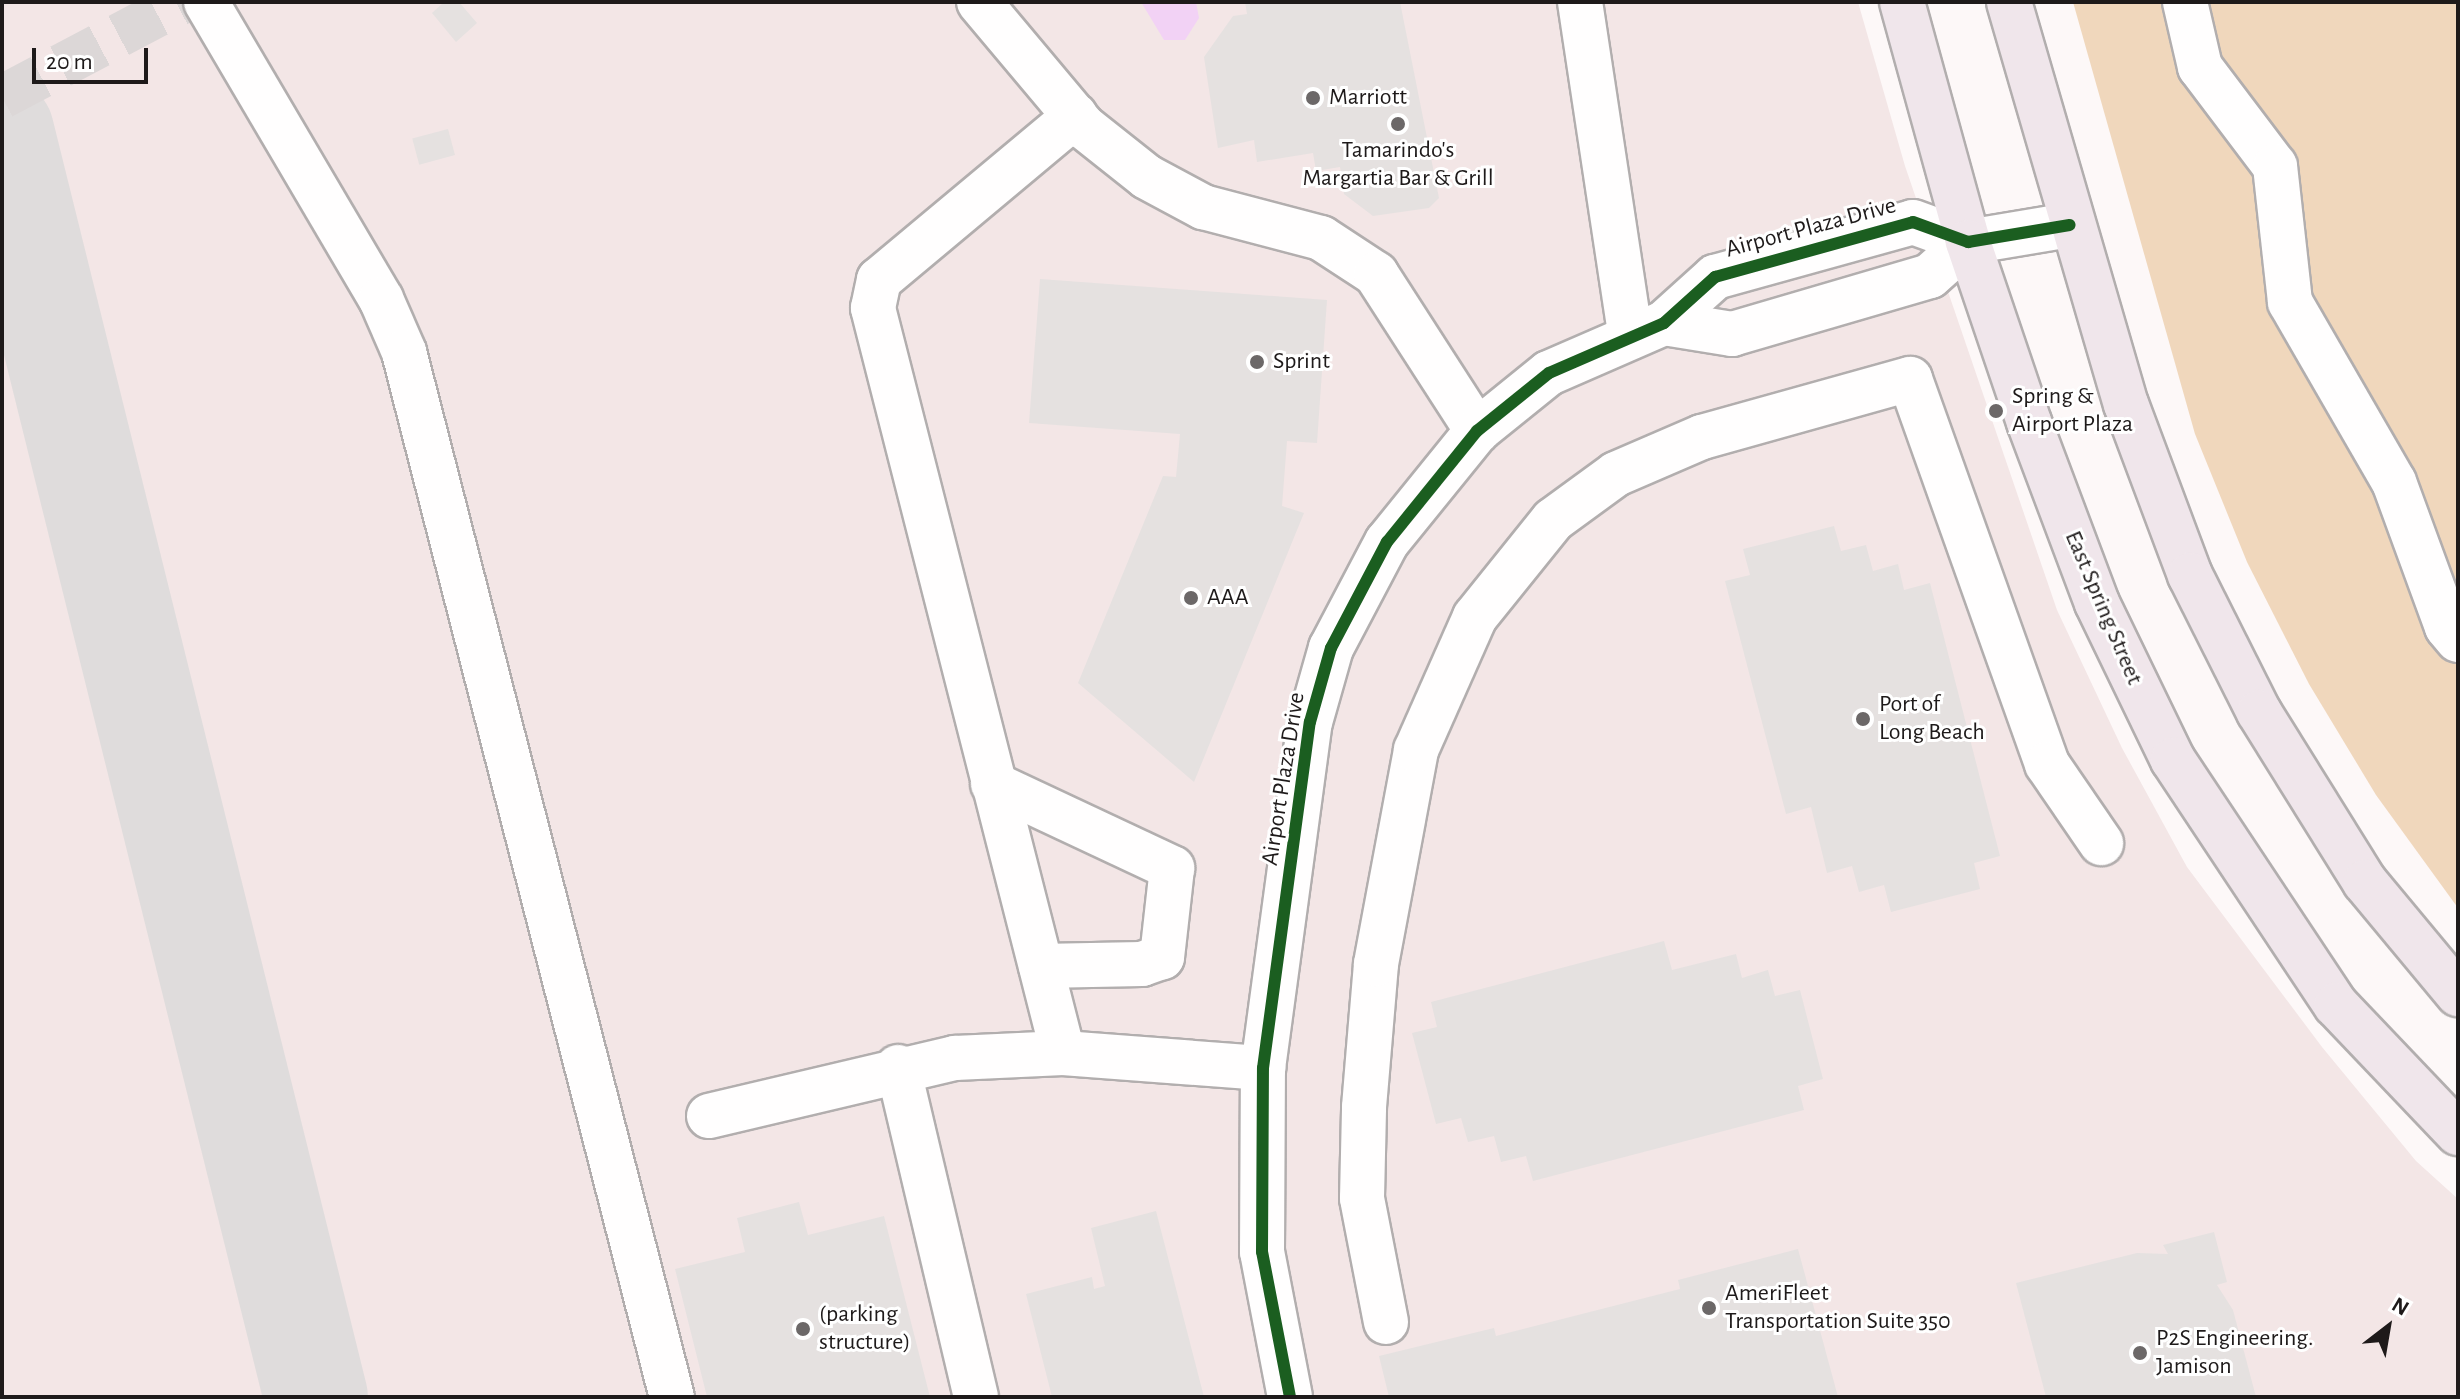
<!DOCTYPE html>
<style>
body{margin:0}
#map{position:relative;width:2460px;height:1399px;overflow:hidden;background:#fdf8f8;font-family:"Alegreya Sans",sans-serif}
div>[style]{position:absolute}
.built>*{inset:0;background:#f3e6e6}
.green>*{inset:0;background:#f0d7bc}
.water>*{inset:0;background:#f2d2f5}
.taxiway>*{height:104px;margin:-52px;padding:0 52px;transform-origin:52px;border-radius:52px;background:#dfdcdc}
.building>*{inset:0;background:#e5e1e0;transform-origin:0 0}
.major-tunnel>*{height:44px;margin-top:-22px;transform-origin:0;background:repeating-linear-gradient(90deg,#dcd7d7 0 44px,transparent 0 66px)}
.roads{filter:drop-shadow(2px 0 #b2aeae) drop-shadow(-2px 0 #b2aeae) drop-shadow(0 2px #b2aeae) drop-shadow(0 -2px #b2aeae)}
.minor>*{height:44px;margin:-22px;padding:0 22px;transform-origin:22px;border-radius:22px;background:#fffefe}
.major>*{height:44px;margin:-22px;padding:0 22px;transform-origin:22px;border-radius:22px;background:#f0e6eb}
.cycleway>*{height:12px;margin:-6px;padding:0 6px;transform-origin:6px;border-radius:6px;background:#1b5e20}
.dots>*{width:22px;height:22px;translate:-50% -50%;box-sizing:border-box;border:4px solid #fff;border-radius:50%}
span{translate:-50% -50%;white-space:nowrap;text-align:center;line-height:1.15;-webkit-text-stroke:6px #fff;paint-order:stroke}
.poi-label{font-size:24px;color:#1e1a1a}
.left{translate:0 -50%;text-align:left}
.street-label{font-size:24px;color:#1e1a1a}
.frame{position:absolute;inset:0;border:4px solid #1e1a1a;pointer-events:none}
.north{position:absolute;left:2348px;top:1287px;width:80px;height:80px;-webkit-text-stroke:6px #fff;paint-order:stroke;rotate:31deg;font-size:22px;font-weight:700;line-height:32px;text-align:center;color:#1e1a1a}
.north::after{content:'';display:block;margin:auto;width:28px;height:36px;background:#1e1a1a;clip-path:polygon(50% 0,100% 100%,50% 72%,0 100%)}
.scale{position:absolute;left:32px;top:48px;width:116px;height:36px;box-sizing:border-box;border:4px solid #1e1a1a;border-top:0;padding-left:10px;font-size:24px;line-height:28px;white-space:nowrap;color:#1e1a1a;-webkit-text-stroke:6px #fff;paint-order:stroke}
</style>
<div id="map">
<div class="built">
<div style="clip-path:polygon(2px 2px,1858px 2px,1905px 166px,2057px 610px,2122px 748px,2187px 867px,2322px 1047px,2416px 1161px,2458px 1199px,2458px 1397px,2px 1397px)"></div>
</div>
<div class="green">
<div style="clip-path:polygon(2073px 2px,2458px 2px,2458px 908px,2376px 795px,2309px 684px,2247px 562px,2195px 434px)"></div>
</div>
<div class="water">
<div style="clip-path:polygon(1141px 2px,1196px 2px,1199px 18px,1185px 40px,1164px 40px)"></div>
</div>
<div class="taxiway">
<div style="left:2px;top:131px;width:1304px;rotate:76.07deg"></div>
</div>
<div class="building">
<div style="clip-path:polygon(444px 2px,459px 2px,477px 23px,456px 42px,432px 13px)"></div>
<div style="clip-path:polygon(1245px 2px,1400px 2px,1439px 198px,1429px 208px,1373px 216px,1344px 194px,1340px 167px,1316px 171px,1313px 153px,1257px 162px,1254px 140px,1218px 148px,1204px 57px,1233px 16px,1247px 14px)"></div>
<div style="left:448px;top:129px;width:27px;height:37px;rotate:75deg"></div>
<div style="clip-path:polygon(1040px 279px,1327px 300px,1317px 443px,1287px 441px,1282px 506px,1304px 513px,1194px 782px,1078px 683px,1163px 476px,1176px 477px,1180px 434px,1029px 423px)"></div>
<div style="clip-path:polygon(1834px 526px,1841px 551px,1866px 545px,1873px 571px,1898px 564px,1904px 590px,1930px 583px,2000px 856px,1974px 863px,1980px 889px,1891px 912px,1884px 885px,1859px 892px,1852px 866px,1827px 873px,1811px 807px,1786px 814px,1725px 581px,1750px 575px,1743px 549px)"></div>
<div style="clip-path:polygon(1664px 941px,1672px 970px,1736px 954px,1742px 978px,1768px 970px,1775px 996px,1800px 990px,1823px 1079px,1798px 1086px,1804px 1110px,1533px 1181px,1526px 1156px,1501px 1162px,1494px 1136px,1468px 1142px,1461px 1118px,1436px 1124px,1412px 1033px,1437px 1027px,1431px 1002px)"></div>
<div style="clip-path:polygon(799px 1202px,808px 1235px,884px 1216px,930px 1397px,707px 1397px,675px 1269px,745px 1252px,737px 1218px)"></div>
<div style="clip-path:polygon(1156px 1211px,1204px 1397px,1052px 1397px,1026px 1294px,1092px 1277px,1094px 1289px,1105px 1286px,1091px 1228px)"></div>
<div style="clip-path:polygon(2214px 1232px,2227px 1282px,2217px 1285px,2233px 1310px,2256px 1397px,2046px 1397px,2016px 1283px,2137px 1253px,2168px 1254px,2163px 1245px)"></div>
<div style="clip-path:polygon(1798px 1249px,1838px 1397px,1389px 1397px,1379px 1356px,1494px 1328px,1496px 1336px,1680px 1289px,1678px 1280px)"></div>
</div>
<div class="major-tunnel">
<div style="left:2px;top:97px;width:204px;rotate:-27.8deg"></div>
</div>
<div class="roads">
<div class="minor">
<div style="left:206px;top:2px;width:345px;rotate:59.5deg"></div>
<div style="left:381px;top:299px;width:58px;rotate:66.5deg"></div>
<div style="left:404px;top:352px;width:1079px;rotate:75.62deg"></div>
<div style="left:979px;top:2px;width:163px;rotate:50deg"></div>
<div style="left:1084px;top:127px;width:80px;rotate:38.4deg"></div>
<div style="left:1147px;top:177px;width:64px;rotate:28.2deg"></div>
<div style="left:1203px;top:207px;width:122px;rotate:14.7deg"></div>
<div style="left:1321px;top:238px;width:66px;rotate:33.2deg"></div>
<div style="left:1376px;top:274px;width:187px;rotate:57.2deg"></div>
<div style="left:1580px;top:2px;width:336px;rotate:81.4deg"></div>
<div style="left:2185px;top:2px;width:67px;rotate:77deg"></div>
<div style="left:2200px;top:67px;width:124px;rotate:52.9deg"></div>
<div style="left:2275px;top:166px;width:137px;rotate:83.7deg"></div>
<div style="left:2290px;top:302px;width:208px;rotate:60deg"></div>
<div style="left:2394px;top:482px;width:154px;rotate:69.9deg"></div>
<div style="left:2447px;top:627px;width:17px;rotate:50deg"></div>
<div style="left:1664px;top:323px;width:69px;rotate:9.2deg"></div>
<div style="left:1732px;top:334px;width:206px;rotate:-16.3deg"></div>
<div style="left:1930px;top:276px;width:51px;rotate:-41.8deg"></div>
<div style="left:993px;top:784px;width:198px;rotate:25.1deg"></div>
<div style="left:1172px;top:868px;width:90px;rotate:96.4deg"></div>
<div style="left:1162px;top:957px;width:21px;rotate:161deg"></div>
<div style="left:1142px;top:964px;width:101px;rotate:178.9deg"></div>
<div style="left:1063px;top:1053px;width:769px;rotate:-104.31deg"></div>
<div style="left:873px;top:308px;width:29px;rotate:-78deg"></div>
<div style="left:879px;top:280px;width:256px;rotate:-39.9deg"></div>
<div style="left:898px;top:1067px;width:339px;rotate:76.7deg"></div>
<div style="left:709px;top:1116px;width:253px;rotate:-13.3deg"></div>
<div style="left:955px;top:1058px;width:108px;rotate:-2.7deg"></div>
<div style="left:1063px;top:1053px;width:201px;rotate:4.3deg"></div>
<div style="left:1386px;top:1322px;width:126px;rotate:-101deg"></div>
<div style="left:1362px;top:1198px;width:91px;rotate:-88.7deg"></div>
<div style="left:1364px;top:1107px;width:144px;rotate:-85.2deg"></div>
<div style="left:1376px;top:964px;width:218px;rotate:-79.4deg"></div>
<div style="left:1416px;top:750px;width:145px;rotate:-66.1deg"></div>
<div style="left:1475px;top:617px;width:124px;rotate:-51.2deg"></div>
<div style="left:1553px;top:520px;width:78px;rotate:-36.1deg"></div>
<div style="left:1616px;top:474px;width:94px;rotate:-23.3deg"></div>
<div style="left:1702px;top:437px;width:216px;rotate:-15.6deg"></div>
<div style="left:1910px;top:379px;width:409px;rotate:70.4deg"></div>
<div style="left:2047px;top:764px;width:96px;rotate:55.6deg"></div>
<div style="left:1290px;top:1397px;width:148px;rotate:-100.9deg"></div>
<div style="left:1262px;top:1252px;width:184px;rotate:-89.7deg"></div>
<div style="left:1263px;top:1068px;width:349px;rotate:-82.3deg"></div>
<div style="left:1310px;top:722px;width:77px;rotate:-74.2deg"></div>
<div style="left:1331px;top:648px;width:120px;rotate:-62.2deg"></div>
<div style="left:1387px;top:542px;width:143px;rotate:-51deg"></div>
<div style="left:1477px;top:431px;width:92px;rotate:-38.9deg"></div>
<div style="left:1549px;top:373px;width:125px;rotate:-23.5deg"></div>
<div style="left:1664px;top:323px;width:69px;rotate:-42deg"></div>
<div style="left:1715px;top:277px;width:205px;rotate:-15.5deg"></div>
<div style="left:1913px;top:222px;width:59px;rotate:20deg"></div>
<div style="left:1968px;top:242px;width:103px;rotate:-9.5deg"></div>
</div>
<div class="major">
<div style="left:1902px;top:2px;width:249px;rotate:74.6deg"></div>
<div style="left:1968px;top:242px;width:190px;rotate:71.3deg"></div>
<div style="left:2029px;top:422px;width:193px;rotate:69.4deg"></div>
<div style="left:2097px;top:603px;width:174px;rotate:64.2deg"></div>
<div style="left:2173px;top:760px;width:294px;rotate:56.4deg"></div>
<div style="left:2336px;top:1005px;width:177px;rotate:46.4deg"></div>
<div style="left:2009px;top:2px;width:419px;rotate:73.8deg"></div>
<div style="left:2126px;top:404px;width:183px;rotate:69.5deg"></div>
<div style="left:2190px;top:575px;width:153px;rotate:63.3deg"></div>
<div style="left:2259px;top:712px;width:200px;rotate:58.1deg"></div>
<div style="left:2365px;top:882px;width:146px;rotate:50.3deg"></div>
</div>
</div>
<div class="cycleway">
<div style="left:1290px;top:1397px;width:148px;rotate:-100.9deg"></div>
<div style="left:1262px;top:1252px;width:184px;rotate:-89.7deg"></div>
<div style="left:1263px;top:1068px;width:349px;rotate:-82.3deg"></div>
<div style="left:1310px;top:722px;width:77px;rotate:-74.2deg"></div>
<div style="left:1331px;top:648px;width:120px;rotate:-62.2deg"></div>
<div style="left:1387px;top:542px;width:143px;rotate:-51deg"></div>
<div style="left:1477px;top:431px;width:92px;rotate:-38.9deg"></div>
<div style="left:1549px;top:373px;width:125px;rotate:-23.5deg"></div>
<div style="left:1664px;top:323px;width:69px;rotate:-42deg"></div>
<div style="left:1715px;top:277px;width:205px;rotate:-15.5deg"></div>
<div style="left:1913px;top:222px;width:59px;rotate:20deg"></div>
<div style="left:1968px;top:242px;width:103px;rotate:-9.5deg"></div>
</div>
<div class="dots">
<div style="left:1313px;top:98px;background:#6c6868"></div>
<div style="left:1398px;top:124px;background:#6c6868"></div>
<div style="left:1257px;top:362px;background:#6c6868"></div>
<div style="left:1996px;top:411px;background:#6c6868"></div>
<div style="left:1191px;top:598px;background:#6c6868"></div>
<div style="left:1863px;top:719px;background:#6c6868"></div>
<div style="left:1709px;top:1308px;background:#6c6868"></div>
<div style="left:803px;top:1329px;background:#6c6868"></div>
<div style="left:2140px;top:1353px;background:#6c6868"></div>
</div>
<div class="poi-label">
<span class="left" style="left:1329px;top:98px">Marriott</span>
<span style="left:1398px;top:165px">Tamarindo's<br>Margartia Bar &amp; Grill</span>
<span class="left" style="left:1273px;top:362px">Sprint</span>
<span class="left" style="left:2012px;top:411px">Spring &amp;<br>Airport Plaza</span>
<span class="left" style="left:1207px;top:598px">AAA</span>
<span class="left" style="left:1879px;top:719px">Port of<br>Long Beach</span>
<span class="left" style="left:1725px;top:1308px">AmeriFleet<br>Transportation Suite 350</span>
<span class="left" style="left:819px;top:1329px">(parking<br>structure)</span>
<span class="left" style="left:2156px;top:1353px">P2S Engineering.<br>Jamison</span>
</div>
<div class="street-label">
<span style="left:1811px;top:228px;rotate:-15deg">Airport Plaza Drive</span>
<span style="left:2103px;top:608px;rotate:67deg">East Spring Street</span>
<span style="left:1284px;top:779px;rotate:-81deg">Airport Plaza Drive</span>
</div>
<div class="frame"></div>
<div class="north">N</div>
<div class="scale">20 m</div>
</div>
